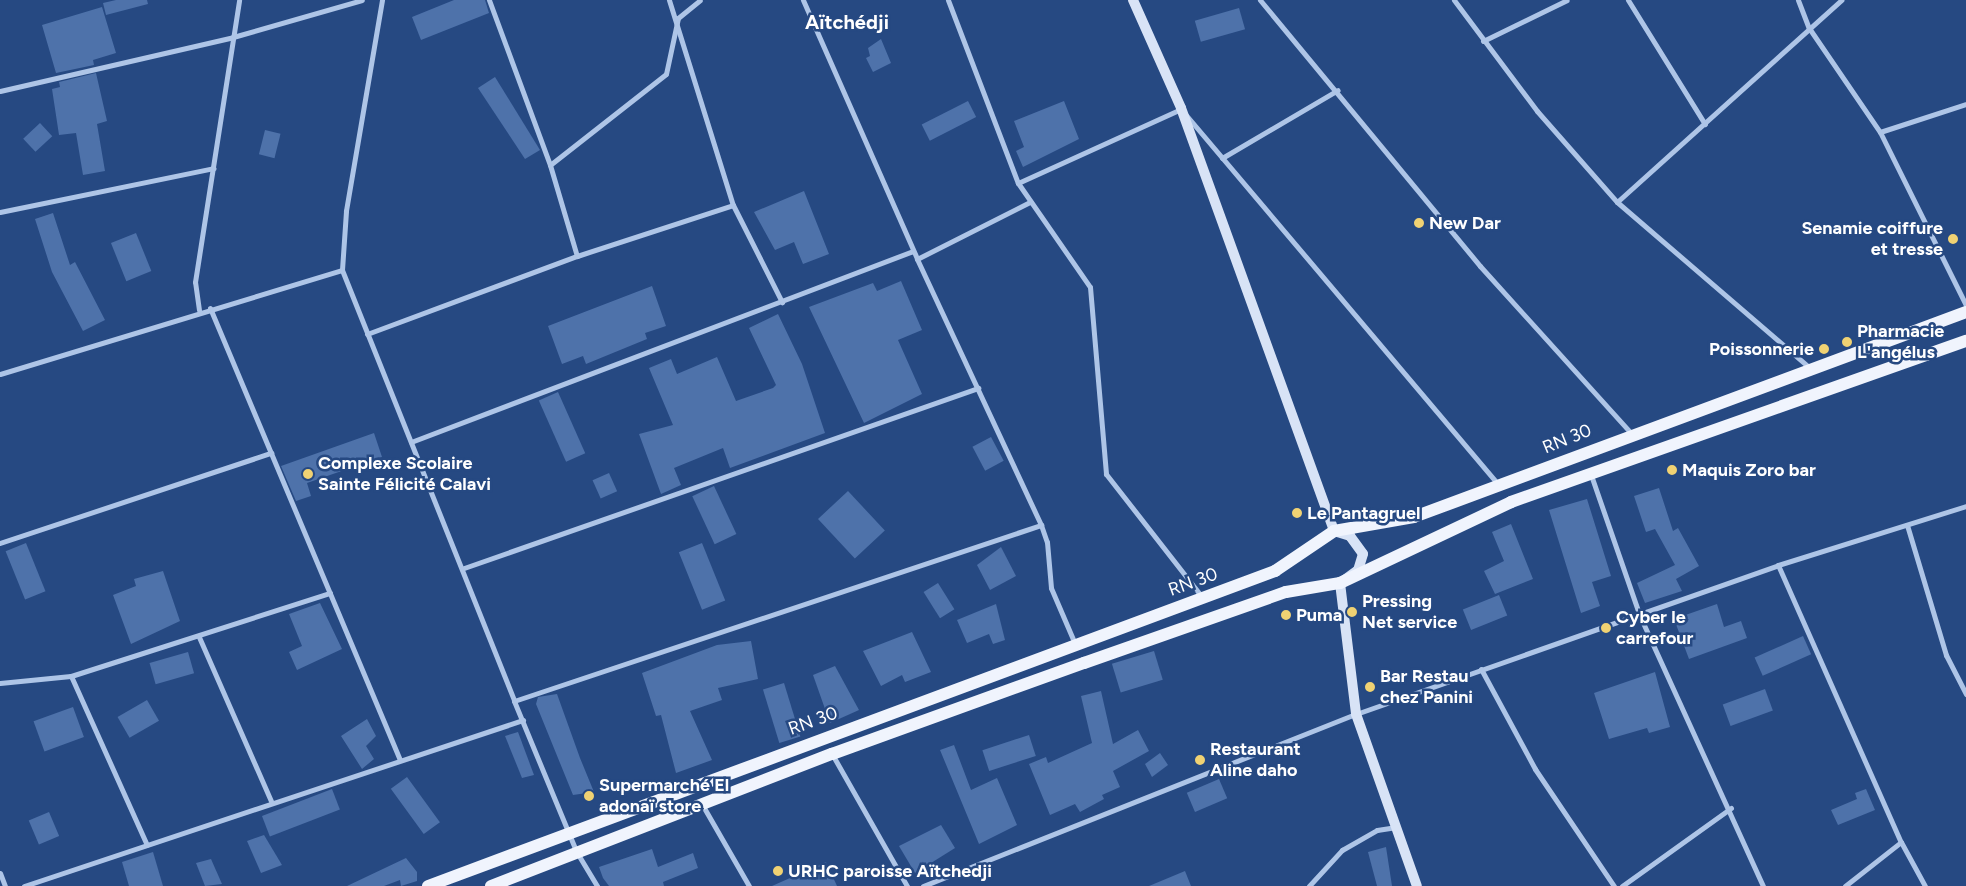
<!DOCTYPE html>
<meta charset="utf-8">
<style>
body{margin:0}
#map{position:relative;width:1966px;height:886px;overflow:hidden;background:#264982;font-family:Figtree,sans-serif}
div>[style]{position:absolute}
.building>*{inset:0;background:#4e72aa;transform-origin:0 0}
.street>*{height:5px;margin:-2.5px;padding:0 2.5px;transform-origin:2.5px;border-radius:2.5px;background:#aec5e7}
.secondary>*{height:10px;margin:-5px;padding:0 5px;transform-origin:5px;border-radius:5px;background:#d8e3f6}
.primary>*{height:12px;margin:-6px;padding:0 6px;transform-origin:6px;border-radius:6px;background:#f0f4fd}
.dots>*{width:14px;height:14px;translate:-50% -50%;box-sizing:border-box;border:2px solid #264982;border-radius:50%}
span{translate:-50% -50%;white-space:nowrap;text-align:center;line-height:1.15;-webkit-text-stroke:5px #264982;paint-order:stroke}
.poi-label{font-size:18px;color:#fff;font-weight:700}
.left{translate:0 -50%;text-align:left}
.right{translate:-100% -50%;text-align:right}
.street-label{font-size:18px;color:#fff}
.quarter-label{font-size:20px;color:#fff;font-weight:700}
</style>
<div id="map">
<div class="building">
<div style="clip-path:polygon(116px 0,147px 0,148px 4px,106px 15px,103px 3px)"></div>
<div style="clip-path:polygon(454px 0,485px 0,489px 13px,421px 40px,412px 17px)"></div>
<div style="clip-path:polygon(102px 7px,116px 53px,93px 60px,94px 65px,56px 73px,42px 25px)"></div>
<div style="left:1239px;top:8px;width:22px;height:46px;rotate:74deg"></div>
<div style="clip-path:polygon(881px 39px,891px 63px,873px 72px,866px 58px,870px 56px,868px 48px)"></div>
<div style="clip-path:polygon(96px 73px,107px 121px,97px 124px,105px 171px,83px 175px,76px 133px,59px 135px,52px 89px,60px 87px,59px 82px)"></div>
<div style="clip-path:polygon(495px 77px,540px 150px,525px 159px,478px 88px)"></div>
<div style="left:968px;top:101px;width:18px;height:52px;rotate:63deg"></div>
<div style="clip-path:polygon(1064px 101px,1079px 139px,1023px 167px,1016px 151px,1024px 147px,1014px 121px)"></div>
<div style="left:40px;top:123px;width:18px;height:23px;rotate:47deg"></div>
<div style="left:265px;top:130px;width:16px;height:25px;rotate:14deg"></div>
<div style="clip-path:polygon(804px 191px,829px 254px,803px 264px,794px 242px,775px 250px,754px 212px)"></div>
<div style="clip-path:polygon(53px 213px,70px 265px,75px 262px,105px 320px,83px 331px,52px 272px,35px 219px)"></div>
<div style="left:136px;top:233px;width:41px;height:27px;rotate:68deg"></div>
<div style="clip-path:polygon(901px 281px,922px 330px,898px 340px,922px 394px,864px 423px,809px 307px,873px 283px,877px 291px)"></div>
<div style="clip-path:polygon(652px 286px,666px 326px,645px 333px,647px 339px,586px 364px,583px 356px,562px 364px,548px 326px)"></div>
<div style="clip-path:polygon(778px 314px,802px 364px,825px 433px,730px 468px,723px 448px,674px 468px,681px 485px,661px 494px,639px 434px,673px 425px,649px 368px,671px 359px,677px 374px,717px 357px,736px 401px,773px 388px,776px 385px,749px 328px)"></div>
<div style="left:558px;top:392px;width:67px;height:21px;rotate:66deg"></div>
<div style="clip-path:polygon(374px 433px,382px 457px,307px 483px,311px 496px,296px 501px,281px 466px)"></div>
<div style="left:991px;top:437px;width:27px;height:21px;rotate:62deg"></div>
<div style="left:609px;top:473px;width:20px;height:18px;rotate:66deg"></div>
<div style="left:714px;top:486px;width:53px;height:24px;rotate:65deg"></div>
<div style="clip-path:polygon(1659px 488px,1673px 531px,1678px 528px,1699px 566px,1676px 579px,1682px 591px,1645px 603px,1637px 583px,1675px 565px,1655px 529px,1646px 532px,1634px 496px)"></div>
<div style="left:848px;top:491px;width:54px;height:41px;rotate:47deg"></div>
<div style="clip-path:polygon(1587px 499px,1611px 576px,1592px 582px,1600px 606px,1581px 613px,1549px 510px)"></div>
<div style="clip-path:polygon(1511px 524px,1533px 579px,1495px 594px,1484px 571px,1504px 561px,1492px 532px)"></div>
<div style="left:26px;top:543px;width:52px;height:22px;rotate:68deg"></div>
<div style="left:702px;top:543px;width:62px;height:25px;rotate:68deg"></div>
<div style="clip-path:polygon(1001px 547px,1016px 576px,990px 590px,977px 565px)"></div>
<div style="clip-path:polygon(163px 571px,180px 621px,131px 644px,113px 595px,136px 586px,134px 579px)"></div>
<div style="left:938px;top:583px;width:31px;height:17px;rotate:58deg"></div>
<div style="left:1499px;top:595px;width:22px;height:39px;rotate:68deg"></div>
<div style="clip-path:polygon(320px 603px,342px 649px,297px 670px,289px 652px,302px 646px,289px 614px)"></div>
<div style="clip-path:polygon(996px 604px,1005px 640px,993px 644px,989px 634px,967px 643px,957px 620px)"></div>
<div style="clip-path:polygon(1717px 604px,1724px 627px,1741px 621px,1747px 638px,1689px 659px,1674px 619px)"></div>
<div style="clip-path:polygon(912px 632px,931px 672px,905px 682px,902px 675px,881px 686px,863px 651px)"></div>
<div style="left:1803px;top:636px;width:20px;height:53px;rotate:66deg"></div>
<div style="clip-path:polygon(751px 641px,758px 679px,718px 688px,722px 700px,690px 711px,712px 760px,676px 773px,661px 715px,656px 716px,642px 673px,717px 645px)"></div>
<div style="left:1154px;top:651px;width:30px;height:44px;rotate:73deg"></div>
<div style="left:188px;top:652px;width:22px;height:40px;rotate:74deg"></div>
<div style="clip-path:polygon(835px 666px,859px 710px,830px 723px,813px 675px)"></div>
<div style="clip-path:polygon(1655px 672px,1670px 727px,1649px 733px,1647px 728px,1609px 739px,1594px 693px)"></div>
<div style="left:784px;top:683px;width:56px;height:22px;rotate:73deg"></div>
<div style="left:1765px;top:689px;width:23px;height:45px;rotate:70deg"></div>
<div style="clip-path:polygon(1101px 691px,1113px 744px,1138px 730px,1149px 751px,1113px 771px,1120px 787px,1102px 795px,1104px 799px,1080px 812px,1075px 804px,1050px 815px,1029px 764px,1046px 757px,1048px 763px,1092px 743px,1081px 696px)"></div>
<div style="clip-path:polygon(557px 694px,580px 758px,594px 792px,573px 795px,536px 704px,538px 697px)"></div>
<div style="left:147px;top:700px;width:24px;height:34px;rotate:60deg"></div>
<div style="left:73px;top:707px;width:32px;height:42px;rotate:70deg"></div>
<div style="clip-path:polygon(367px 719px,376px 736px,366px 746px,374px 759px,362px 769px,341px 736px)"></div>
<div style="clip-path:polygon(518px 732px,534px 775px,522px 778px,505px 736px)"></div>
<div style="left:1029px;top:735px;width:22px;height:49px;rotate:72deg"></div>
<div style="clip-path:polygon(954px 745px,971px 790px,997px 778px,1017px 825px,979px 844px,940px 750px)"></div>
<div style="clip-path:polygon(1160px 753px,1168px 765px,1152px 777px,1145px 764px)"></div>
<div style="left:407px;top:777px;width:56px;height:20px;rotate:54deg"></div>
<div style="left:1219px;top:779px;width:21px;height:35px;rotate:67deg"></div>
<div style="left:332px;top:789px;width:22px;height:75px;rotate:69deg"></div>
<div style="clip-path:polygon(1866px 789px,1875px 810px,1838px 825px,1831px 810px,1857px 799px,1855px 793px)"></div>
<div style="left:49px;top:812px;width:26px;height:22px;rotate:67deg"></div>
<div style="clip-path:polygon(941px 825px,955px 848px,915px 873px,899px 846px)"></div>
<div style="clip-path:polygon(264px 835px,282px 865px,261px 873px,247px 841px)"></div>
<div style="clip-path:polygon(1386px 847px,1392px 886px,1377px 886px,1368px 852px)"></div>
<div style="clip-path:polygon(652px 849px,658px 867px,693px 853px,698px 868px,663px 882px,664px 886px,609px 886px,603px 878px,599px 867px)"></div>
<div style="clip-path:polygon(153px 852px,163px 886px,129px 886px,122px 862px)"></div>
<div style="clip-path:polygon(406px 858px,417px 872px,417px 881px,401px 886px,400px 880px,384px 886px,347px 886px)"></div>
<div style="clip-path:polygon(211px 859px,222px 884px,205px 886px,196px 863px)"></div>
<div style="clip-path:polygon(826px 862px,837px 886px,772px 886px)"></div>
<div style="clip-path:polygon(1185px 871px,1191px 886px,1149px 886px)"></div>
</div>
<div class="street">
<div style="left:382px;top:0;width:214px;rotate:99.7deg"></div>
<div style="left:346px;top:211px;width:59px;rotate:93.9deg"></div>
<div style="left:342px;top:270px;width:464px;rotate:68.2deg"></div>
<div style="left:514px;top:701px;width:162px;rotate:67.5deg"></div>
<div style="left:576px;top:851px;width:41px;rotate:59deg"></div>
<div style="left:489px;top:0;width:176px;rotate:69.7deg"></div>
<div style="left:550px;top:165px;width:95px;rotate:73.5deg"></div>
<div style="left:669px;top:0;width:215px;rotate:72.7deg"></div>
<div style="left:733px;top:205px;width:109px;rotate:63.2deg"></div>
<div style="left:803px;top:0;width:283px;rotate:66.2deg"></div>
<div style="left:917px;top:259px;width:293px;rotate:65deg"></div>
<div style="left:1041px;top:525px;width:18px;rotate:71deg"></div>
<div style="left:1047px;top:542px;width:46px;rotate:85deg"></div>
<div style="left:1051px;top:588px;width:61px;rotate:66.8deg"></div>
<div style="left:948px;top:0;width:196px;rotate:69.1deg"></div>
<div style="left:1018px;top:183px;width:126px;rotate:55.3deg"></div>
<div style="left:1090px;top:287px;width:188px;rotate:85.1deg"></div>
<div style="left:1106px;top:474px;width:156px;rotate:52deg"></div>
<div style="left:1260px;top:0;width:345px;rotate:50.4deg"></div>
<div style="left:1480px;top:266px;width:225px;rotate:47.9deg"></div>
<div style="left:1454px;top:0;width:139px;rotate:53.2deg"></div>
<div style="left:1537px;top:111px;width:121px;rotate:48.7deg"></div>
<div style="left:1617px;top:202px;width:255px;rotate:40.7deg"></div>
<div style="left:1628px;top:0;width:146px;rotate:58.2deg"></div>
<div style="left:1798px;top:0;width:30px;rotate:69deg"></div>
<div style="left:1809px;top:28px;width:126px;rotate:55.7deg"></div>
<div style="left:1880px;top:132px;width:193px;rotate:63.6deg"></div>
<div style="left:1483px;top:41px;width:93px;rotate:-26deg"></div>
<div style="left:0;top:91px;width:239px;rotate:-13deg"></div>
<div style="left:233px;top:37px;width:134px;rotate:-16deg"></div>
<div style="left:1186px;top:115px;width:485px;rotate:49.8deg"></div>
<div style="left:1880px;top:132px;width:90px;rotate:-18deg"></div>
<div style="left:1222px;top:158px;width:134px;rotate:-30.4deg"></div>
<div style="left:550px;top:165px;width:147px;rotate:-38.1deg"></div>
<div style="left:666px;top:74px;width:57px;rotate:-77.9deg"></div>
<div style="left:678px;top:18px;width:28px;rotate:-39deg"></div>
<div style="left:1018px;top:183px;width:179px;rotate:-24.4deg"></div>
<div style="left:1617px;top:202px;width:302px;rotate:-42deg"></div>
<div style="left:0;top:212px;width:218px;rotate:-11.6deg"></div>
<div style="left:917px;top:259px;width:127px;rotate:-26.8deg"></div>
<div style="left:210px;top:308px;width:490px;rotate:67.2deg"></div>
<div style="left:199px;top:310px;width:28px;rotate:-98deg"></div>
<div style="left:195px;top:282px;width:285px;rotate:-81.1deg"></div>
<div style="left:367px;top:334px;width:224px;rotate:-20.4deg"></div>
<div style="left:577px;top:256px;width:164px;rotate:-18.1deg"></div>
<div style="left:0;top:374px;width:357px;rotate:-16.9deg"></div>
<div style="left:411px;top:442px;width:537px;rotate:-20.83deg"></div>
<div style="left:1591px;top:475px;width:147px;rotate:70.9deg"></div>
<div style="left:1639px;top:614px;width:299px;rotate:65.5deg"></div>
<div style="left:1907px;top:525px;width:136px;rotate:73.3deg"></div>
<div style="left:1946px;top:655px;width:44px;rotate:62.9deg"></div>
<div style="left:0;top:543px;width:286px;rotate:-18.4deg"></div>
<div style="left:1778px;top:565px;width:303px;rotate:66.1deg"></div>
<div style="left:1901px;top:842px;width:50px;rotate:61.4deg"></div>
<div style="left:464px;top:568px;width:545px;rotate:-19.3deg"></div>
<div style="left:199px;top:637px;width:181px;rotate:66.3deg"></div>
<div style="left:1481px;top:669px;width:114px;rotate:61.6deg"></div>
<div style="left:1535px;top:769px;width:141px;rotate:56deg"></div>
<div style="left:71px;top:676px;width:185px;rotate:65.8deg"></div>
<div style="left:0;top:683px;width:71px;rotate:-5.6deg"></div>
<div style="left:71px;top:676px;width:272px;rotate:-17.8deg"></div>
<div style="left:514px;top:701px;width:556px;rotate:-18.47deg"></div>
<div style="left:832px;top:754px;width:152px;rotate:60.4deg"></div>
<div style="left:703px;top:806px;width:92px;rotate:60.1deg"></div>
<div style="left:0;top:873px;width:14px;rotate:69deg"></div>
<div style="left:24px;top:886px;width:526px;rotate:-18.4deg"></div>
<div style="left:923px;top:886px;width:466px;rotate:-21.7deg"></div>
<div style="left:1356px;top:714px;width:448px;rotate:-19.4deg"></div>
<div style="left:1778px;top:565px;width:197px;rotate:-17.4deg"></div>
<div style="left:1309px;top:886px;width:49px;rotate:-47.5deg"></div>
<div style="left:1342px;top:850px;width:40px;rotate:-29.7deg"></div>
<div style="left:1377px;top:830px;width:18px;rotate:-9deg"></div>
<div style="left:1622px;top:886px;width:134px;rotate:-35.6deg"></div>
<div style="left:1845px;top:886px;width:71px;rotate:-38.2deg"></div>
</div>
<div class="secondary">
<div style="left:1133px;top:0;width:118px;rotate:66deg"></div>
<div style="left:1181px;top:108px;width:450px;rotate:70.1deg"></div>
<div style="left:1334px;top:531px;width:17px;rotate:17deg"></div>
<div style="left:1350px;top:536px;width:22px;rotate:54deg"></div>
<div style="left:1363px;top:554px;width:17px;rotate:107deg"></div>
<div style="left:1358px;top:570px;width:22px;rotate:144deg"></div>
<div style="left:1340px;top:583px;width:132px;rotate:83deg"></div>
<div style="left:1356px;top:714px;width:182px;rotate:70.5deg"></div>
</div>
<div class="primary">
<div style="left:428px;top:886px;width:904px;rotate:-20.4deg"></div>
<div style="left:1275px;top:571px;width:71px;rotate:-34.1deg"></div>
<div style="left:1334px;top:531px;width:81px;rotate:-9.9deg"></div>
<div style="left:1414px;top:517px;width:589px;rotate:-20.37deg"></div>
<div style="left:491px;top:886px;width:366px;rotate:-21.2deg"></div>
<div style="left:832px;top:754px;width:268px;rotate:-19.9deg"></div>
<div style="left:1084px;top:663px;width:214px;rotate:-19.4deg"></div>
<div style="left:1286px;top:592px;width:55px;rotate:-9.5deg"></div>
<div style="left:1340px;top:583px;width:189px;rotate:-25.3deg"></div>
<div style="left:1511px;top:502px;width:483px;rotate:-19.5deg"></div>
</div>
<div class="dots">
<div style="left:1419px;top:223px;background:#f0d273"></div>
<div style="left:1953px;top:239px;background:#f0d273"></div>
<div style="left:1847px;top:342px;background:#f0d273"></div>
<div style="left:1824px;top:349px;background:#f0d273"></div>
<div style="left:1672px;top:470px;background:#f0d273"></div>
<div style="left:308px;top:474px;background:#f0d273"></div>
<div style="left:1297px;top:513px;background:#f0d273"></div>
<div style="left:1352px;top:612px;background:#f0d273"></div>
<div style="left:1286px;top:615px;background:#f0d273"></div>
<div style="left:1606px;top:628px;background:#f0d273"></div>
<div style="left:1370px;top:687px;background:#f0d273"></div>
<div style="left:1200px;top:760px;background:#f0d273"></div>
<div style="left:589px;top:796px;background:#f0d273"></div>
<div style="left:778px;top:871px;background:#f0d273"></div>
</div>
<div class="poi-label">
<span class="left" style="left:1429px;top:223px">New Dar</span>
<span class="right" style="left:1943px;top:239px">Senamie coiffure<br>et tresse</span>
<span class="left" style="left:1857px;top:342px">Pharmacie<br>L'angélus</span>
<span class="right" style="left:1814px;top:349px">Poissonnerie</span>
<span class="left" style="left:318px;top:474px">Complexe Scolaire<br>Sainte Félicité Calavi</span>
<span class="left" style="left:1682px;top:470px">Maquis Zoro bar</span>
<span class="left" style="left:1307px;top:513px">Le Pantagruel</span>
<span class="left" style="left:1362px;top:612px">Pressing<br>Net service</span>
<span class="left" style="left:1296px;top:615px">Puma</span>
<span class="left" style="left:1616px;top:628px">Cyber le<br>carrefour</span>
<span class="left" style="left:1380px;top:687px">Bar Restau<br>chez Panini</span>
<span class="left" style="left:1210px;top:760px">Restaurant<br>Aline daho</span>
<span class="left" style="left:599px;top:796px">Supermarché El<br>adonaï store</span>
<span class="left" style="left:788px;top:871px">URHC paroisse Aïtchedji</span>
</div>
<div class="street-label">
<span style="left:1567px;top:439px;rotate:-22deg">RN 30</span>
<span style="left:1193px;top:582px;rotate:-20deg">RN 30</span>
<span style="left:813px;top:721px;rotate:-20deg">RN 30</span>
</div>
<div class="quarter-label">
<span style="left:847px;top:22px">Aïtchédji</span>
</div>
</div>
